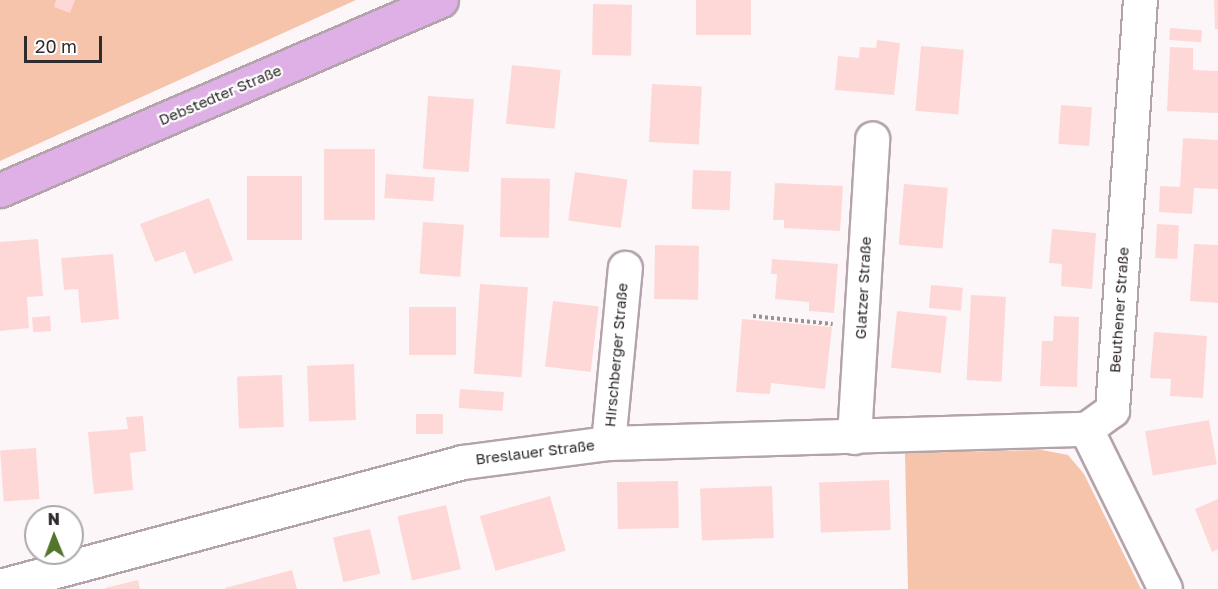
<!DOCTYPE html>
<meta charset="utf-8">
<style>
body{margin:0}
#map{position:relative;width:1218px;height:589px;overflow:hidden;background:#fdf6f9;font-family:"Golos Text",sans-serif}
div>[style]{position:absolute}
.green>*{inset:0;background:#f6c3ab}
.building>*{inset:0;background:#fed8d7;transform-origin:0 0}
.path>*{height:4px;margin-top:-2px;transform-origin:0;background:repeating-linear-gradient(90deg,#989294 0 3px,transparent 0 6px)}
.roads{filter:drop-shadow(2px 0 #b3a3aa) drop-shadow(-2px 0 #b3a3aa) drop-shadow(0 2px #b3a3aa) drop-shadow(0 -2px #b3a3aa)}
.minor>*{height:33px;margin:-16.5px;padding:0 16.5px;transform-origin:16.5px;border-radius:16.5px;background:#fff}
.major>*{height:33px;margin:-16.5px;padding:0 16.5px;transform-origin:16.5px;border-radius:16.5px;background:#dfb0e6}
span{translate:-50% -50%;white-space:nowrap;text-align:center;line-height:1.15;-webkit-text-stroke:4.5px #fff;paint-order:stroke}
.street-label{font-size:15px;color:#312b2d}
.north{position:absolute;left:24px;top:505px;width:60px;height:60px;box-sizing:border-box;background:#fff;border:2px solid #adaaab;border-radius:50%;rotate:359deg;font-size:16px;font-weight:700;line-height:24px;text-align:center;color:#312b2d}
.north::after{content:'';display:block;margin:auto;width:21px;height:27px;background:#53752c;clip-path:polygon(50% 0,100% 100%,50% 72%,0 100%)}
.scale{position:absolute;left:24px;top:36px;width:78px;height:27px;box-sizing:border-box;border:3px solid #312b2d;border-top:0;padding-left:8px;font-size:18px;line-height:21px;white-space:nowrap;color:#312b2d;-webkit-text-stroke:4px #fff;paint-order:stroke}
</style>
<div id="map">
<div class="green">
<div style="clip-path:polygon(0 0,356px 0,0 161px)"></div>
<div style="clip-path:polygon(1042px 450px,1068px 455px,1084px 474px,1141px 589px,908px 589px,905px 453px)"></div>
</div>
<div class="building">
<div style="clip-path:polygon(56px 0,75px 0,70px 13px,54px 7px)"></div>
<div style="left:696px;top:0;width:55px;height:35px"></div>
<div style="clip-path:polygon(1214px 0,1218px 0,1218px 29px,1215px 29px)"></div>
<div style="left:593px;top:4px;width:39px;height:51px;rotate:1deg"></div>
<div style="left:1170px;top:28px;width:32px;height:12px;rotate:4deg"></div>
<div style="clip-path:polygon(877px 40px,900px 43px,894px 95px,835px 90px,838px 56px,859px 58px,860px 47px,876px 48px)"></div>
<div style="left:921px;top:46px;width:43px;height:65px;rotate:5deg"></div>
<div style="clip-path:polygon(1170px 47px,1193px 48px,1193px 70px,1218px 71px,1218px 113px,1167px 111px)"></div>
<div style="left:512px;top:65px;width:49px;height:59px;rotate:6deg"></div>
<div style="left:652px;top:84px;width:50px;height:58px;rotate:3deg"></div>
<div style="left:428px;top:96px;width:46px;height:73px;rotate:4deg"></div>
<div style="left:1061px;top:105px;width:31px;height:39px;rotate:4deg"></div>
<div style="clip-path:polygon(1183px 138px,1218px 140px,1218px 189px,1194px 188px,1192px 214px,1159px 212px,1160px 186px,1180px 187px)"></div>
<div style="left:324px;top:149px;width:51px;height:71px"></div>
<div style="left:693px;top:170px;width:38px;height:39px;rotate:2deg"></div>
<div style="left:575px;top:172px;width:53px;height:49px;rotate:8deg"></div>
<div style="left:386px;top:174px;width:49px;height:24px;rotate:4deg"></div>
<div style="left:247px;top:176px;width:55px;height:64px"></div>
<div style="left:501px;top:178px;width:49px;height:59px;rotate:1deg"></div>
<div style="clip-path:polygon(775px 183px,843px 186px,840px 231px,784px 228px,784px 220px,773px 220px)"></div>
<div style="left:904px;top:184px;width:44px;height:61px;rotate:5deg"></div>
<div style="clip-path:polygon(209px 198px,233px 260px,194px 274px,185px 251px,155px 262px,140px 224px)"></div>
<div style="left:423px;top:222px;width:41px;height:52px;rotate:4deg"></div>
<div style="left:1157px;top:224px;width:22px;height:34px;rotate:3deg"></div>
<div style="clip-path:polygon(1052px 229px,1096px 233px,1092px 289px,1061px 286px,1062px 264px,1049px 263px)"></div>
<div style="clip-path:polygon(38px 239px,43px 296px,27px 297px,29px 328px,0 331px,0 242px)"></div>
<div style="clip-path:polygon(1194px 244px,1218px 245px,1218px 303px,1190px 301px)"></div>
<div style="left:655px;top:245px;width:44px;height:54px;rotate:1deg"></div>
<div style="clip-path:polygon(113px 254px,119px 319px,81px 323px,78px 289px,64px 290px,61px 258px)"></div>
<div style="clip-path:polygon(772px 259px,838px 264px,834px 313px,809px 311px,809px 302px,775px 299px,777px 274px,771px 274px)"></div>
<div style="left:480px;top:284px;width:48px;height:90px;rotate:4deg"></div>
<div style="left:931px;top:285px;width:32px;height:23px;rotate:5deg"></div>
<div style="left:971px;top:295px;width:35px;height:85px;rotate:3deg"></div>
<div style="left:553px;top:301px;width:46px;height:66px;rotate:7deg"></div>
<div style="left:409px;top:307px;width:47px;height:48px"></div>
<div style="left:897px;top:311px;width:50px;height:57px;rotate:6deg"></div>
<div style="left:50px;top:316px;width:15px;height:18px;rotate:86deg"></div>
<div style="clip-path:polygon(1054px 316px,1079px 317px,1077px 387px,1040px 386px,1042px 341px,1053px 341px)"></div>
<div style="clip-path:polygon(742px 319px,832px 327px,825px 389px,771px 383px,770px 394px,736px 392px)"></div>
<div style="clip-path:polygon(1154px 332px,1207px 336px,1203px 398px,1170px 396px,1171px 379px,1150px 378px)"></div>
<div style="left:354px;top:364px;width:56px;height:47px;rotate:88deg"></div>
<div style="left:282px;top:375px;width:52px;height:45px;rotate:88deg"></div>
<div style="left:460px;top:389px;width:44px;height:19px;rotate:4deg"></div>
<div style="left:443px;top:414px;width:20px;height:27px;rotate:90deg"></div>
<div style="clip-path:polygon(143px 416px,146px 451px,130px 453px,133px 490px,94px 494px,88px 432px,128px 429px,126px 417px)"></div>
<div style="left:1209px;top:420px;width:45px;height:65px;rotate:80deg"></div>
<div style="left:36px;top:448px;width:51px;height:36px;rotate:86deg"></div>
<div style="left:889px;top:480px;width:50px;height:70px;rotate:88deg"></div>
<div style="left:678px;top:481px;width:47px;height:61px;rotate:89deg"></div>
<div style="left:772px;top:486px;width:52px;height:72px;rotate:88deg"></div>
<div style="left:550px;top:496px;width:57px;height:73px;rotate:74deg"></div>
<div style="clip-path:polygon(1218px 499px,1218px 549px,1212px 552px,1195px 509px)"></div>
<div style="left:446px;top:505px;width:66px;height:50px;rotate:77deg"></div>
<div style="left:370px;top:529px;width:46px;height:38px;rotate:77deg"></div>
<div style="clip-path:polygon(292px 570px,297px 589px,225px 589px,225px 588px)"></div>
<div style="clip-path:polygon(138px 580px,140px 589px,105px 589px,105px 588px)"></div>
</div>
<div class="path">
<div style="left:753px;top:316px;width:80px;rotate:5.7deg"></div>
</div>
<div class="roads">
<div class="minor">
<div style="left:1086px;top:429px;width:32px;rotate:-36deg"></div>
<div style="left:1112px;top:410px;width:411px;rotate:-86.1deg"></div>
<div style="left:1086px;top:429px;width:178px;rotate:63.7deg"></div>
<div style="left:854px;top:437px;width:299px;rotate:-86.5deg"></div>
<div style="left:608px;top:443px;width:176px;rotate:-84.5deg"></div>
<div style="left:0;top:586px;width:479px;rotate:-15deg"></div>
<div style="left:463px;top:462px;width:146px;rotate:-7.5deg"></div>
<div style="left:608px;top:443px;width:478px;rotate:-1.7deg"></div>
</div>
<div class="major">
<div style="left:0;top:190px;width:480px;rotate:-23.3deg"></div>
</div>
</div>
<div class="street-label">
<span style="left:220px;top:95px;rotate:-23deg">Debstedter Straße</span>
<span style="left:863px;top:288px;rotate:-87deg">Glatzer Straße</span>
<span style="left:1119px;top:310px;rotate:-86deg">Beuthener Straße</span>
<span style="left:616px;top:355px;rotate:-85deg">Hirschberger Straße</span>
<span style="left:535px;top:452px;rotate:-7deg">Breslauer Straße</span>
</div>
<div class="north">N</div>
<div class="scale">20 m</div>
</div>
